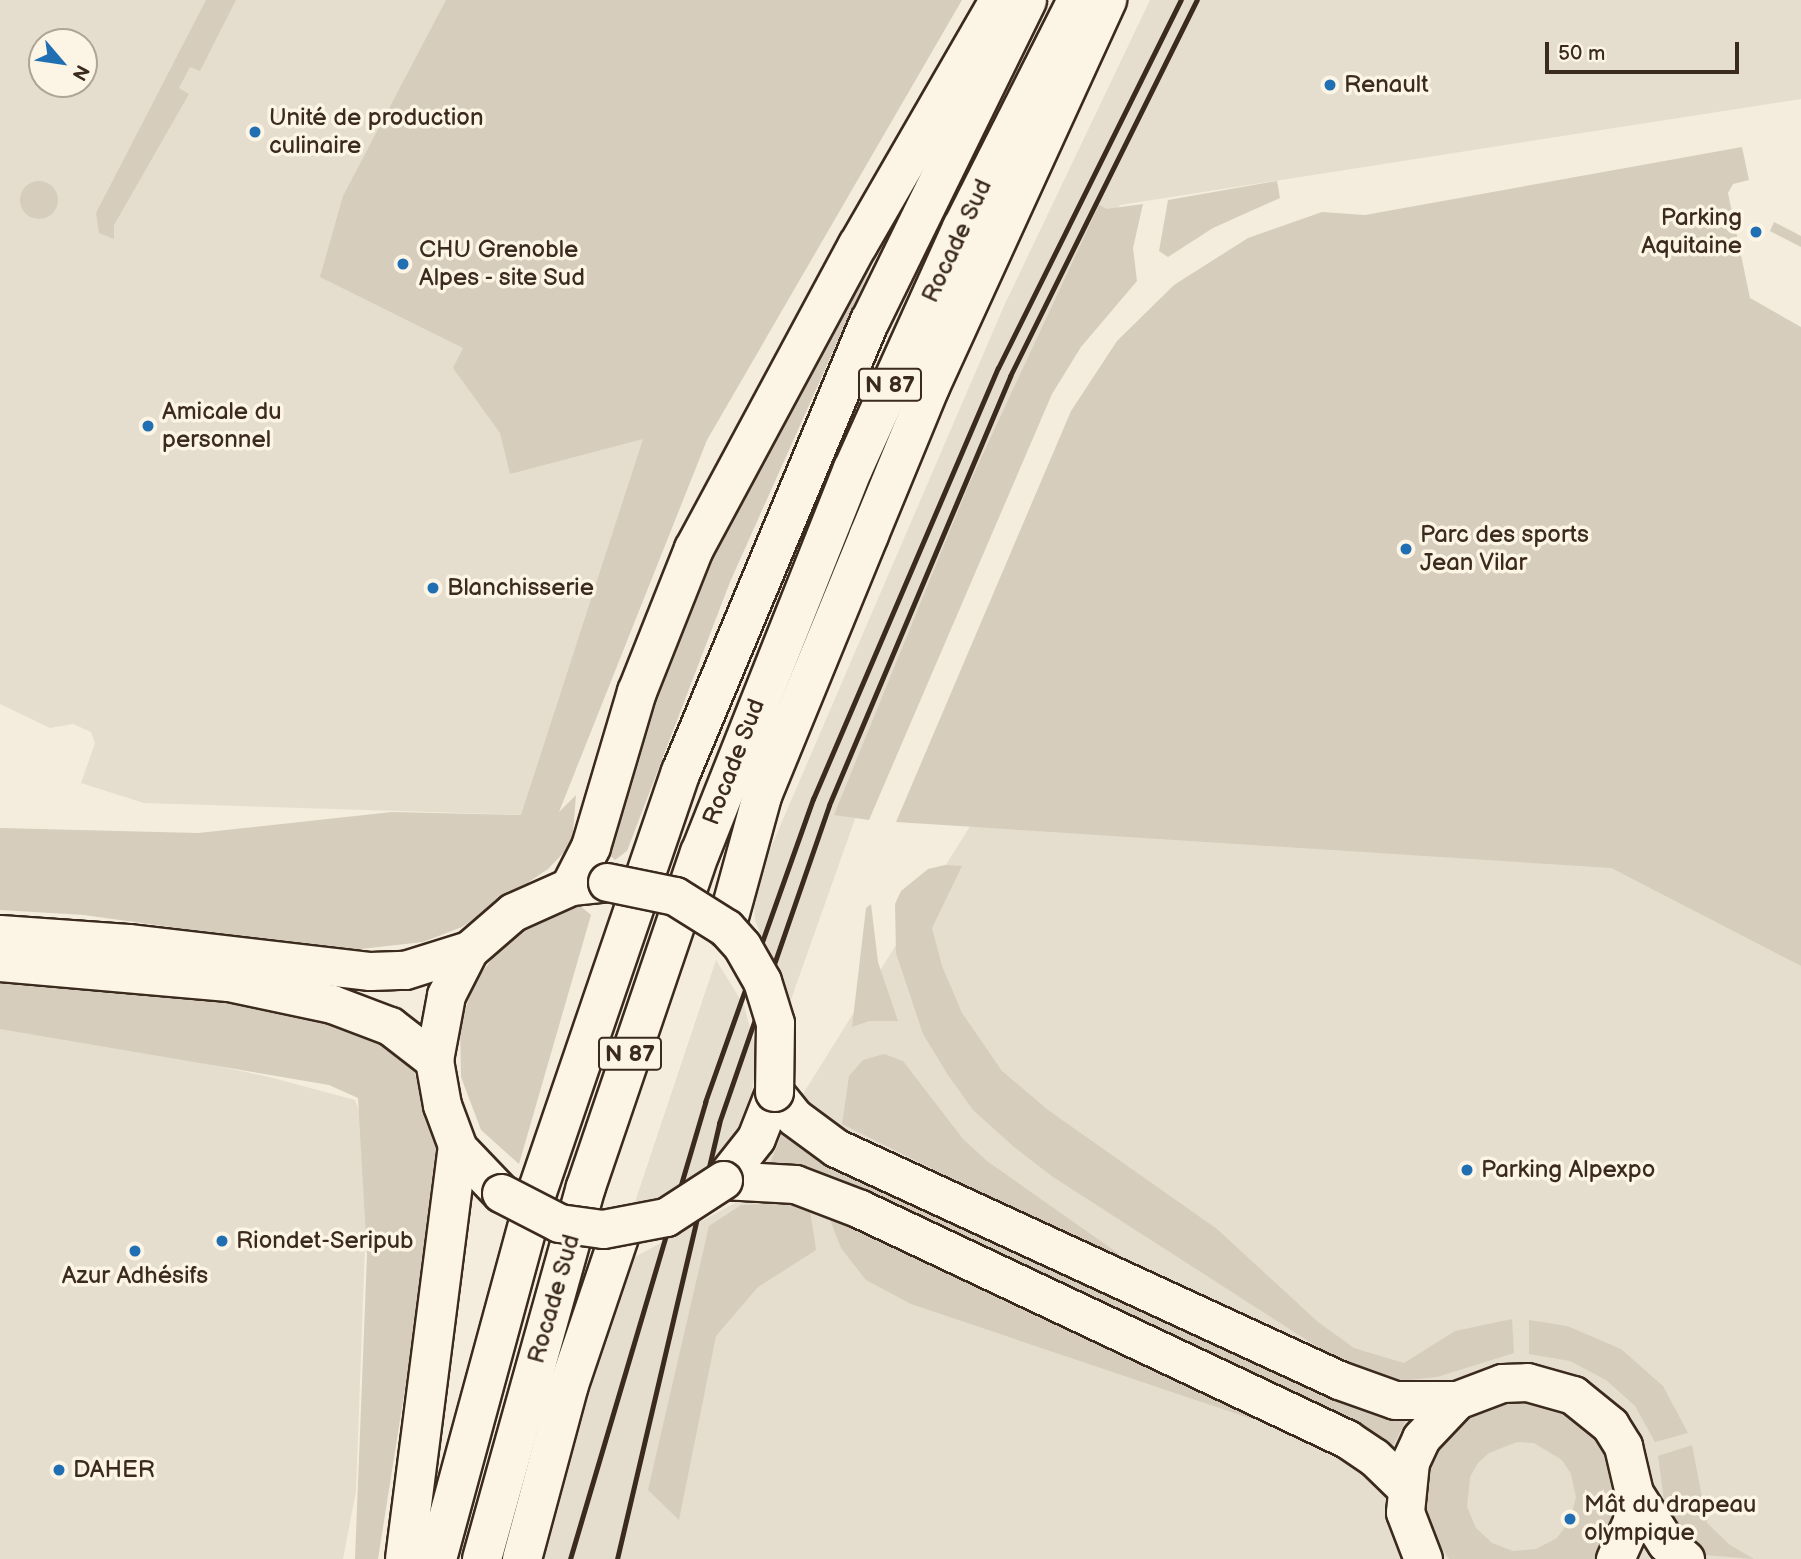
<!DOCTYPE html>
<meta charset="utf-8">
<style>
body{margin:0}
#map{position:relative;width:1801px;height:1559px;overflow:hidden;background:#f4eddd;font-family:"Balsamiq Sans",sans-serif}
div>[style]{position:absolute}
.built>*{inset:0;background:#e5ddce}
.green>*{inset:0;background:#d6cdbd}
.round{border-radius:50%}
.roads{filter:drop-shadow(2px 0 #3b2a1e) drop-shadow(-2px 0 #3b2a1e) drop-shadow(0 2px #3b2a1e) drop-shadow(0 -2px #3b2a1e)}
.secondary>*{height:37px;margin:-18.5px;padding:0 18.5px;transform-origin:18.5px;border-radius:18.5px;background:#fcf5e5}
.trunk>*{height:38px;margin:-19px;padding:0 19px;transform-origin:19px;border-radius:19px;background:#fcf5e5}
.rail>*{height:5px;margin:-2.5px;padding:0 2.5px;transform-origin:2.5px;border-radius:2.5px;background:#3b2a1e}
.bridges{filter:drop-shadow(2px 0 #3b2a1e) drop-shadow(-2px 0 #3b2a1e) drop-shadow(0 2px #3b2a1e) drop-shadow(0 -2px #3b2a1e)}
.secondary-bridge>*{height:37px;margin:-18.5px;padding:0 18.5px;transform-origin:18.5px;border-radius:18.5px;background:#fcf5e5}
.dots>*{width:19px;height:19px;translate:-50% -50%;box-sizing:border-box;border:4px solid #fcf5e5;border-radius:50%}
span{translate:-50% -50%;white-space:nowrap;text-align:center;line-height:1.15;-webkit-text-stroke:7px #fcf5e5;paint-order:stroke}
.shield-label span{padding:2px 5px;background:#fcf5e5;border:2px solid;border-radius:5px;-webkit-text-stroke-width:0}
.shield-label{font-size:23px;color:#3b2a1e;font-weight:700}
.poi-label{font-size:24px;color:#3b2a1e}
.left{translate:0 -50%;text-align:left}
.right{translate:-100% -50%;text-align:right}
.street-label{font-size:24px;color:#3b2a1e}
.north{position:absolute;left:28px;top:28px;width:70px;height:70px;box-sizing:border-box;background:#fcf5e5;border:2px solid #afa495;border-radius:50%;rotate:119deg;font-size:19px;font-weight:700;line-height:28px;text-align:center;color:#3b2a1e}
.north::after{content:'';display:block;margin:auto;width:24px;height:32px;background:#1f6fb2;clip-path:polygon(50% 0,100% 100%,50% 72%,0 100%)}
.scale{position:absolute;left:1545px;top:42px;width:194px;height:32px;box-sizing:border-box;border:4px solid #3b2a1e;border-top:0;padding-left:9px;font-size:21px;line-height:24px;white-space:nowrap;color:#3b2a1e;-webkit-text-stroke:5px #fcf5e5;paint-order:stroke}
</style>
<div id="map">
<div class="built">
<div style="clip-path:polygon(evenodd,0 0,961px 0,700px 443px,557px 816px,144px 803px,81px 783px,95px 743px,91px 732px,73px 724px,50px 728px,0 704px,0 0,42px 42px,84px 42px,84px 84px,42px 84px,42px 42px)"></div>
<div style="clip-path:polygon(1150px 0,1801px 0,1801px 99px,1120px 205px,1015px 427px,888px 726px,788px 1008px,755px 920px,753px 889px,1004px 306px)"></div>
<div style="clip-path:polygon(972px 823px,1609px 867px,1801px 966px,1801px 1559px,544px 1559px,584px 1384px,631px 1259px,735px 1203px)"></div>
<div style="clip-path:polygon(716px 960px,744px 1005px,754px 1043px,754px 1079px,747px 1116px,721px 1158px,692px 1186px,632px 1211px)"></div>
<div style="clip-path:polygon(0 1019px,269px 1077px,355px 1100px,362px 1120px,367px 1191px,356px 1491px,343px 1559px,0 1559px)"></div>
</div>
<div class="green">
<div style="clip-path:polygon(206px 0,236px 0,200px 71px,190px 67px,179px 88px,189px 94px,114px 225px,114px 239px,99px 233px,96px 213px)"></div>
<div style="clip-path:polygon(446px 0,962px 0,707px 440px,559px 812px,576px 795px,572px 844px,548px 869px,462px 927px,423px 942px,343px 951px,84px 915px,0 910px,0 828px,198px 833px,392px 812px,521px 815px,643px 439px,510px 474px,500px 433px,453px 368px,463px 348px,320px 277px,343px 196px)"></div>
<div style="clip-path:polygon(1742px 147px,1749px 180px,1733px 184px,1728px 193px,1750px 298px,1801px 327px,1801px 966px,1611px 868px,896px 822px,1071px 411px,1117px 341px,1174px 285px,1248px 238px,1322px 212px,1365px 215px)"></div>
<div class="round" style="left:20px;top:181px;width:38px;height:38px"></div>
<div style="clip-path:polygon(1277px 181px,1280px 198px,1213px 228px,1168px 257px,1159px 251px,1168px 200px)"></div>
<div style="clip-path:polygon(1143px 204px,1133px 248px,1137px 281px,1081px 347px,1052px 394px,869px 820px,834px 815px,969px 484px,1099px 205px,1107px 209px)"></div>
<div style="clip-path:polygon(895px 213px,730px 582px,627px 851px,615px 860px,606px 852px,630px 762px,712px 540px)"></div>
<div style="clip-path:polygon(1774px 222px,1801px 236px,1801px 247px,1770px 231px)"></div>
<div style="clip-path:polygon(945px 865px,962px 866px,932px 928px,942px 966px,962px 1013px,1002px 1071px,1048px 1110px,1217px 1229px,1318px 1322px,1354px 1348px,1404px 1363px,1455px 1331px,1512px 1319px,1514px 1353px,1437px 1377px,1408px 1380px,1380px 1378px,1347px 1366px,1053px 1177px,1014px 1147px,973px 1110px,948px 1075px,923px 1034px,896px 953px,895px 904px,901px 891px,928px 869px)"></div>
<div style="clip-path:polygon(578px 904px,591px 915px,519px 1164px,481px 1130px,461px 1077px,460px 1025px,475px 981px,507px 940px,533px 918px)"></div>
<div style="clip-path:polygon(871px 904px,878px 962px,898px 1021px,869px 1021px,852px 1027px,866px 908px)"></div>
<div style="clip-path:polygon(0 975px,149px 986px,335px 1020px,384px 1040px,414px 1071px,438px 1147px,439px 1174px,378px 1559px,355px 1559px,367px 1255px,358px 1098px,329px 1085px,0 1029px)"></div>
<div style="clip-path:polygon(884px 1054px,903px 1061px,963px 1139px,987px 1161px,1119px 1254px,1116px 1260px,842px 1124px,849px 1076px,863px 1060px)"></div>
<div style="clip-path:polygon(784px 1128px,1341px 1399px,1384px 1416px,1407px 1418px,1390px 1452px,783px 1166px,770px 1164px)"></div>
<div style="clip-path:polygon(788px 1203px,810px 1210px,816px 1250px,758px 1287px,716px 1336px,679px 1520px,648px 1490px,709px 1226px,741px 1205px)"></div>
<div style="clip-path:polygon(829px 1217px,1253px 1414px,1252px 1419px,911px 1304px,866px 1280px,841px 1248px)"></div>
<div style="clip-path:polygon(1529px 1320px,1567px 1326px,1621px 1349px,1663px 1386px,1688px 1433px,1655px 1442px,1635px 1406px,1606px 1380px,1570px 1361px,1529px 1354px)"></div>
<div style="clip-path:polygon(evenodd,1523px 1398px,1559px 1404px,1604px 1443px,1618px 1504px,1604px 1545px,1593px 1559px,1449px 1559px,1434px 1535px,1425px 1504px,1432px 1457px,1461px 1419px,1488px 1403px,1523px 1398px,1517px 1442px,1534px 1443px,1562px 1460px,1571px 1474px,1576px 1497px,1570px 1520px,1557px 1538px,1536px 1549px,1513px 1551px,1492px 1543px,1476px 1528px,1467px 1507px,1470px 1477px,1478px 1463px,1489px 1453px,1517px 1442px)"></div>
<div style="clip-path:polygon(1692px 1445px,1707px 1523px,1730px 1545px,1754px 1559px,1705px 1555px,1688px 1545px,1666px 1515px,1658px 1456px)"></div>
</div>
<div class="roads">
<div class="secondary">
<div style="left:0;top:934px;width:128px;rotate:4deg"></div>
<div style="left:128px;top:943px;width:244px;rotate:6.6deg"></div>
<div style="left:370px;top:971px;width:35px;rotate:-2deg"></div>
<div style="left:405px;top:970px;width:67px;rotate:-17.4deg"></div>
<div style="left:0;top:962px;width:229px;rotate:5deg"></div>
<div style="left:228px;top:982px;width:106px;rotate:11.9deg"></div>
<div style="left:332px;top:1004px;width:62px;rotate:20.8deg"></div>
<div style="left:390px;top:1026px;width:56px;rotate:37.7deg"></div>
<div style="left:774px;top:1092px;width:32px;rotate:51deg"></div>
<div style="left:794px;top:1117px;width:52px;rotate:36.4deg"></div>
<div style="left:836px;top:1148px;width:554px;rotate:24.76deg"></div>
<div style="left:1339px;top:1380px;width:59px;rotate:19.7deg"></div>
<div style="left:1395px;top:1400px;width:62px"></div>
<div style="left:723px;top:1180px;width:72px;rotate:3.2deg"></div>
<div style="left:795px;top:1184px;width:70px;rotate:21deg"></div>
<div style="left:860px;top:1209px;width:539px;rotate:25.28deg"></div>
<div style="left:1347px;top:1439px;width:32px;rotate:34deg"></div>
<div style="left:1374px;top:1457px;width:43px;rotate:44.1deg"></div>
<div style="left:723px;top:1180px;width:53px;rotate:-51.8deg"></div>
<div style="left:756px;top:1138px;width:49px;rotate:-68.6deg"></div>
<div style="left:501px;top:1193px;width:62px;rotate:-133.7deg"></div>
<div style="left:458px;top:1148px;width:46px;rotate:-110.4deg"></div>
<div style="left:442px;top:1105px;width:46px;rotate:-100.1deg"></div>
<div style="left:434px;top:1060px;width:66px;rotate:-79.5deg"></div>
<div style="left:446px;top:995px;width:51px;rotate:-62.9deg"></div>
<div style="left:469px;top:950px;width:58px;rotate:-40.8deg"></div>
<div style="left:513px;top:912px;width:64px;rotate:-24.1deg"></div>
<div style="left:571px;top:886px;width:31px;rotate:-6deg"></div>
<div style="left:1634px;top:1493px;width:59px;rotate:57.4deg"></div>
<div style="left:1666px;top:1543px;width:25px;rotate:40deg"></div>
<div style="left:1423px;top:1559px;width:50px;rotate:-111deg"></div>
<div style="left:1405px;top:1512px;width:50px;rotate:-84.3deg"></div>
<div style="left:1410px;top:1462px;width:26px;rotate:-65deg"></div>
<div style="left:1421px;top:1438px;width:52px;rotate:-46.5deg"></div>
<div style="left:1457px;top:1400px;width:48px;rotate:-20.7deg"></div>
<div style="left:1502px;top:1383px;width:25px;rotate:-2deg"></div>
<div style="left:1527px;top:1382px;width:48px;rotate:15.8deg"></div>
<div style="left:1573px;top:1395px;width:48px;rotate:39deg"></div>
<div style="left:1610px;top:1425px;width:25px;rotate:58deg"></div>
<div style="left:1623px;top:1446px;width:48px;rotate:76.8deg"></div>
<div style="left:1634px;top:1493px;width:28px;rotate:94deg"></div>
<div style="left:1632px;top:1521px;width:42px;rotate:114.1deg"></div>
</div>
<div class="trunk">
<div style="left:571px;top:886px;width:44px;rotate:-62.9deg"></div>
<div style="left:591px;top:847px;width:162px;rotate:-73.5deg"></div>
<div style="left:637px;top:692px;width:154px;rotate:-68.3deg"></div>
<div style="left:694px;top:549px;width:345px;rotate:-61.7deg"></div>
<div style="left:858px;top:245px;width:274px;rotate:-60deg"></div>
<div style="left:726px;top:928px;width:137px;rotate:-74.7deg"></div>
<div style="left:762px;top:796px;width:282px;rotate:-67.7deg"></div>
<div style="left:869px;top:535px;width:160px;rotate:-67.6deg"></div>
<div style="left:930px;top:387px;width:426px;rotate:-65.4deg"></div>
<div style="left:405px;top:1559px;width:414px;rotate:-82.7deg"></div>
<div style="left:437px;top:1559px;width:380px;rotate:-74.8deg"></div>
<div style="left:537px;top:1192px;width:444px;rotate:-71.1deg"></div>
<div style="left:681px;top:772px;width:489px;rotate:-67.3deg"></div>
<div style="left:870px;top:321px;width:357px;rotate:-63.9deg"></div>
<div style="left:482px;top:1559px;width:386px;rotate:-74.4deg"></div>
<div style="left:586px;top:1187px;width:353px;rotate:-71.2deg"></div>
<div style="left:700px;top:853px;width:413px;rotate:-68.3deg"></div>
<div style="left:853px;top:469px;width:265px;rotate:-65.7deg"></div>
<div style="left:962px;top:228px;width:255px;rotate:-63.2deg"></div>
<div style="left:522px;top:1559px;width:180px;rotate:-74.9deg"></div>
<div style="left:569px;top:1385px;width:166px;rotate:-71.3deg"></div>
</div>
</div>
<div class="rail">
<div style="left:570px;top:1559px;width:477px;rotate:-73.5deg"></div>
<div style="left:705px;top:1102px;width:322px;rotate:-70.4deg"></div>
<div style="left:813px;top:799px;width:469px;rotate:-66.8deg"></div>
<div style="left:998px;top:368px;width:411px;rotate:-63.6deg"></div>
<div style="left:617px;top:1559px;width:448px;rotate:-76.8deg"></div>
<div style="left:719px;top:1123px;width:336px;rotate:-70.9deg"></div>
<div style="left:829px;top:805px;width:466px;rotate:-67.1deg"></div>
<div style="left:1010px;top:376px;width:420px;rotate:-63.6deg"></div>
</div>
<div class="bridges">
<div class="secondary-bridge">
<div style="left:607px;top:882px;width:69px;rotate:11.6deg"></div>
<div style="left:675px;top:896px;width:60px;rotate:32.1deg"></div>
<div style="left:726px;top:928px;width:24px;rotate:48deg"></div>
<div style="left:742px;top:946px;width:40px;rotate:60.3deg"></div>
<div style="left:762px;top:981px;width:44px;rotate:72.8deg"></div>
<div style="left:775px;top:1023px;width:69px;rotate:90.8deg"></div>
<div style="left:501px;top:1193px;width:65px;rotate:27.3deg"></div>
<div style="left:559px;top:1223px;width:44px;rotate:7.8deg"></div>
<div style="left:603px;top:1229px;width:64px;rotate:-10.8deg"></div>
<div style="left:666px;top:1217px;width:68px;rotate:-33deg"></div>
</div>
</div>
<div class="dots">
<div style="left:1330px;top:85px;background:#1f6fb2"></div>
<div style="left:255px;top:132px;background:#1f6fb2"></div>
<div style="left:1756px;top:232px;background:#1f6fb2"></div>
<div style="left:403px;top:264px;background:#1f6fb2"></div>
<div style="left:148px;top:426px;background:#1f6fb2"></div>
<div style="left:1406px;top:549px;background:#1f6fb2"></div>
<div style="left:433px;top:588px;background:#1f6fb2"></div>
<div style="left:1467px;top:1170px;background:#1f6fb2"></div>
<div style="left:222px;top:1241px;background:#1f6fb2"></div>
<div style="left:135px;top:1251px;background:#1f6fb2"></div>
<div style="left:59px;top:1470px;background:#1f6fb2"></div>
<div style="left:1570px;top:1519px;background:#1f6fb2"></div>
</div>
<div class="shield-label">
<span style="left:890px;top:385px">N 87</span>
<span style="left:630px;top:1054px">N 87</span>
</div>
<div class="poi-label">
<span class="left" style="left:1344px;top:85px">Renault</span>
<span class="left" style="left:269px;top:132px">Unité de production<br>culinaire</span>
<span class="right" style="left:1742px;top:232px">Parking<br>Aquitaine</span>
<span class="left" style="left:419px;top:264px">CHU Grenoble<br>Alpes - site Sud</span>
<span class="left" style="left:162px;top:426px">Amicale du<br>personnel</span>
<span class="left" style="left:1420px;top:549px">Parc des sports<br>Jean Vilar</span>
<span class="left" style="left:447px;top:588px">Blanchisserie</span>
<span class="left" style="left:1481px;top:1170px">Parking Alpexpo</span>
<span class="left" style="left:236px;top:1241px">Riondet-Seripub</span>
<span style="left:135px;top:1276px">Azur Adhésifs</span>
<span class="left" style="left:73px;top:1470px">DAHER</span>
<span class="left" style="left:1584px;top:1519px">Mât du drapeau<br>olympique</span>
</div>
<div class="street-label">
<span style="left:957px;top:241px;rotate:-65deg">Rocade Sud</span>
<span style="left:734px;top:762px;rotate:-69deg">Rocade Sud</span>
<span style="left:554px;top:1299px;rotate:-74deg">Rocade Sud</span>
</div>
<div class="north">N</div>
<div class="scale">50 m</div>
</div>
